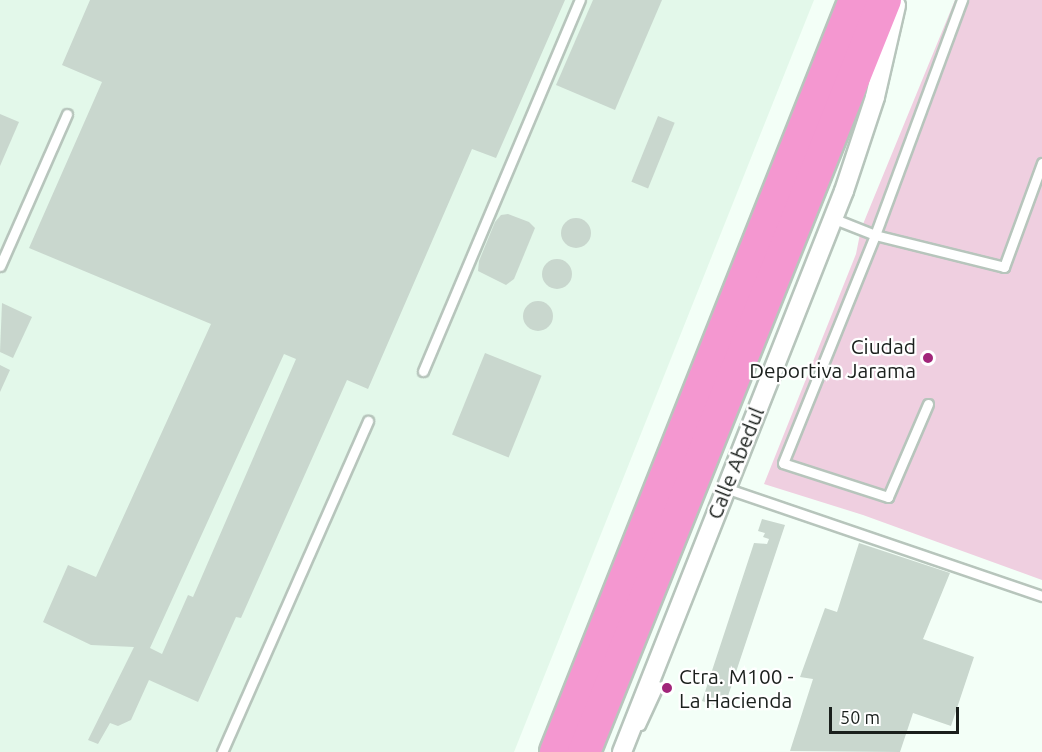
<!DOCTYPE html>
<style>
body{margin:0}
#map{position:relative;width:1042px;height:752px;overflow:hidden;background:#f3fff7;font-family:Ubuntu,sans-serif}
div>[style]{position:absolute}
.built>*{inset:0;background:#e3f8ea}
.green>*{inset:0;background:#efcfe0}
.building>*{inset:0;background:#c9d7ce;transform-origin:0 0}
.round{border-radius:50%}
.roads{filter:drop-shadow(2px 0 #b7c5bc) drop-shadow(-2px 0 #b7c5bc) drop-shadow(0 2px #b7c5bc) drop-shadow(0 -2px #b7c5bc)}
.service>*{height:9px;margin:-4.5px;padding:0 4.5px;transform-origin:4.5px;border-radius:4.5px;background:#fff}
.minor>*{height:18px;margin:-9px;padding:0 9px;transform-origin:9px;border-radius:9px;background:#fff}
.trunk>*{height:32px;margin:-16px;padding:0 16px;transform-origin:16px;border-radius:16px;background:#f497d0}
.dots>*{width:16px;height:16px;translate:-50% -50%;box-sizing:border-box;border:3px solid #fff;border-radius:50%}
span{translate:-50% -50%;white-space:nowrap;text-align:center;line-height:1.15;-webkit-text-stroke:4.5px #fff;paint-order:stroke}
.poi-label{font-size:21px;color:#1a1f1c}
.right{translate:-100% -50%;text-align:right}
.left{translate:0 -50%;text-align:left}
.street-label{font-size:21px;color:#1a1f1c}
.scale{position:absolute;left:829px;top:707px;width:130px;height:27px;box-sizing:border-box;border:3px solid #1a1f1c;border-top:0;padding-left:8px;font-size:18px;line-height:21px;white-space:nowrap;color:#1a1f1c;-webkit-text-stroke:4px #fff;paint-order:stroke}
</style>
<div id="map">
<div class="built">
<div style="clip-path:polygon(0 0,814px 0,514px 752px,0 752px)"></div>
</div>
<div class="green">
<div style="clip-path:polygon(955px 0,1042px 0,1042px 580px,863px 515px,764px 484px,856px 254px,861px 229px)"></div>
</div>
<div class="building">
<div style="clip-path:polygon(evenodd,90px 0,565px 0,496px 158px,472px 149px,368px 389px,347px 380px,241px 618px,236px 617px,198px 702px,149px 680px,131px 720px,118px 726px,110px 723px,98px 744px,88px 740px,134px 647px,91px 645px,43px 622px,68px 565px,96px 577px,211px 324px,29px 248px,102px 82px,62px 65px,90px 0,284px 354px,296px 359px,193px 597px,188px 595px,162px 654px,150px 648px,284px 354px)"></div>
<div style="clip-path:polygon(593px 0,662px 0,615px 110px,556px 85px)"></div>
<div style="clip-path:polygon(0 114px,19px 122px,0 166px)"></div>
<div style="left:658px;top:116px;width:18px;height:71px;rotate:22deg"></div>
<div style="clip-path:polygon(508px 214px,529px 222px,535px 228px,514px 279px,506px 285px,478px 271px,479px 261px,495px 222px,501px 215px)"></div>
<div class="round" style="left:561px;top:218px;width:30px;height:30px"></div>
<div class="round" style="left:542px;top:259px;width:30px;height:30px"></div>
<div class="round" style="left:523px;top:301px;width:30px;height:30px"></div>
<div style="clip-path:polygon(2px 303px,32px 317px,13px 358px,0 352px)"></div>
<div style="left:485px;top:353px;width:61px;height:88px;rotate:22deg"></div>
<div style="clip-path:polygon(0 365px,10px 370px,0 392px)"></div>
<div style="clip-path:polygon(762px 519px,785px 525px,724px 708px,702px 701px,754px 543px,767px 544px,769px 539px,763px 537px,765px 533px,758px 531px)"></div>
<div style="clip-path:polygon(859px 543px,950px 573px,923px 639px,974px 657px,951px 726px,913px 713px,900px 752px,790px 751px,813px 679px,800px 677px,825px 608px,837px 612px)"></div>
</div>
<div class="roads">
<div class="service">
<div style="left:832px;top:218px;width:46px;rotate:21.6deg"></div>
<div style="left:875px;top:235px;width:133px;rotate:13.9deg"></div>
<div style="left:1004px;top:267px;width:111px;rotate:-69.9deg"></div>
<div style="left:0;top:266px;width:166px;rotate:-66.2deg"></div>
<div style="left:423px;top:371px;width:403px;rotate:-67.1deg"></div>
<div style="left:928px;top:404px;width:101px;rotate:113.3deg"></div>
<div style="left:888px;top:497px;width:110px;rotate:-162.1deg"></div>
<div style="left:783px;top:463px;width:246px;rotate:-68deg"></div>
<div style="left:875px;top:235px;width:251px;rotate:-69.7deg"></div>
<div style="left:725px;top:488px;width:335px;rotate:18.8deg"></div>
<div style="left:640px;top:725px;width:43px;rotate:-65.2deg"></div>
<div style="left:222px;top:752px;width:362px;rotate:-66.2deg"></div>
</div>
<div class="minor">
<div style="left:622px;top:752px;width:603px;rotate:-68.41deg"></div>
<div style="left:844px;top:191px;width:99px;rotate:-71.7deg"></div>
<div style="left:875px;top:97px;width:94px;rotate:-77.1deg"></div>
</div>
<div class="trunk">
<div style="left:556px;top:752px;width:809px;rotate:-68.32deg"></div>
<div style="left:584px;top:752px;width:810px;rotate:-68.19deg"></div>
</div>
</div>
<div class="dots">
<div style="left:928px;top:358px;background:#a1257a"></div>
<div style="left:667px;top:688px;background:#a1257a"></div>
</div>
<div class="poi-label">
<span class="right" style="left:916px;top:358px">Ciudad<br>Deportiva Jarama</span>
<span class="left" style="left:679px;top:688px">Ctra. M100 -<br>La Hacienda</span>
</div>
<div class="street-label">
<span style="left:735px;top:463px;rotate:-68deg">Calle Abedul</span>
</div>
<div class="scale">50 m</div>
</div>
